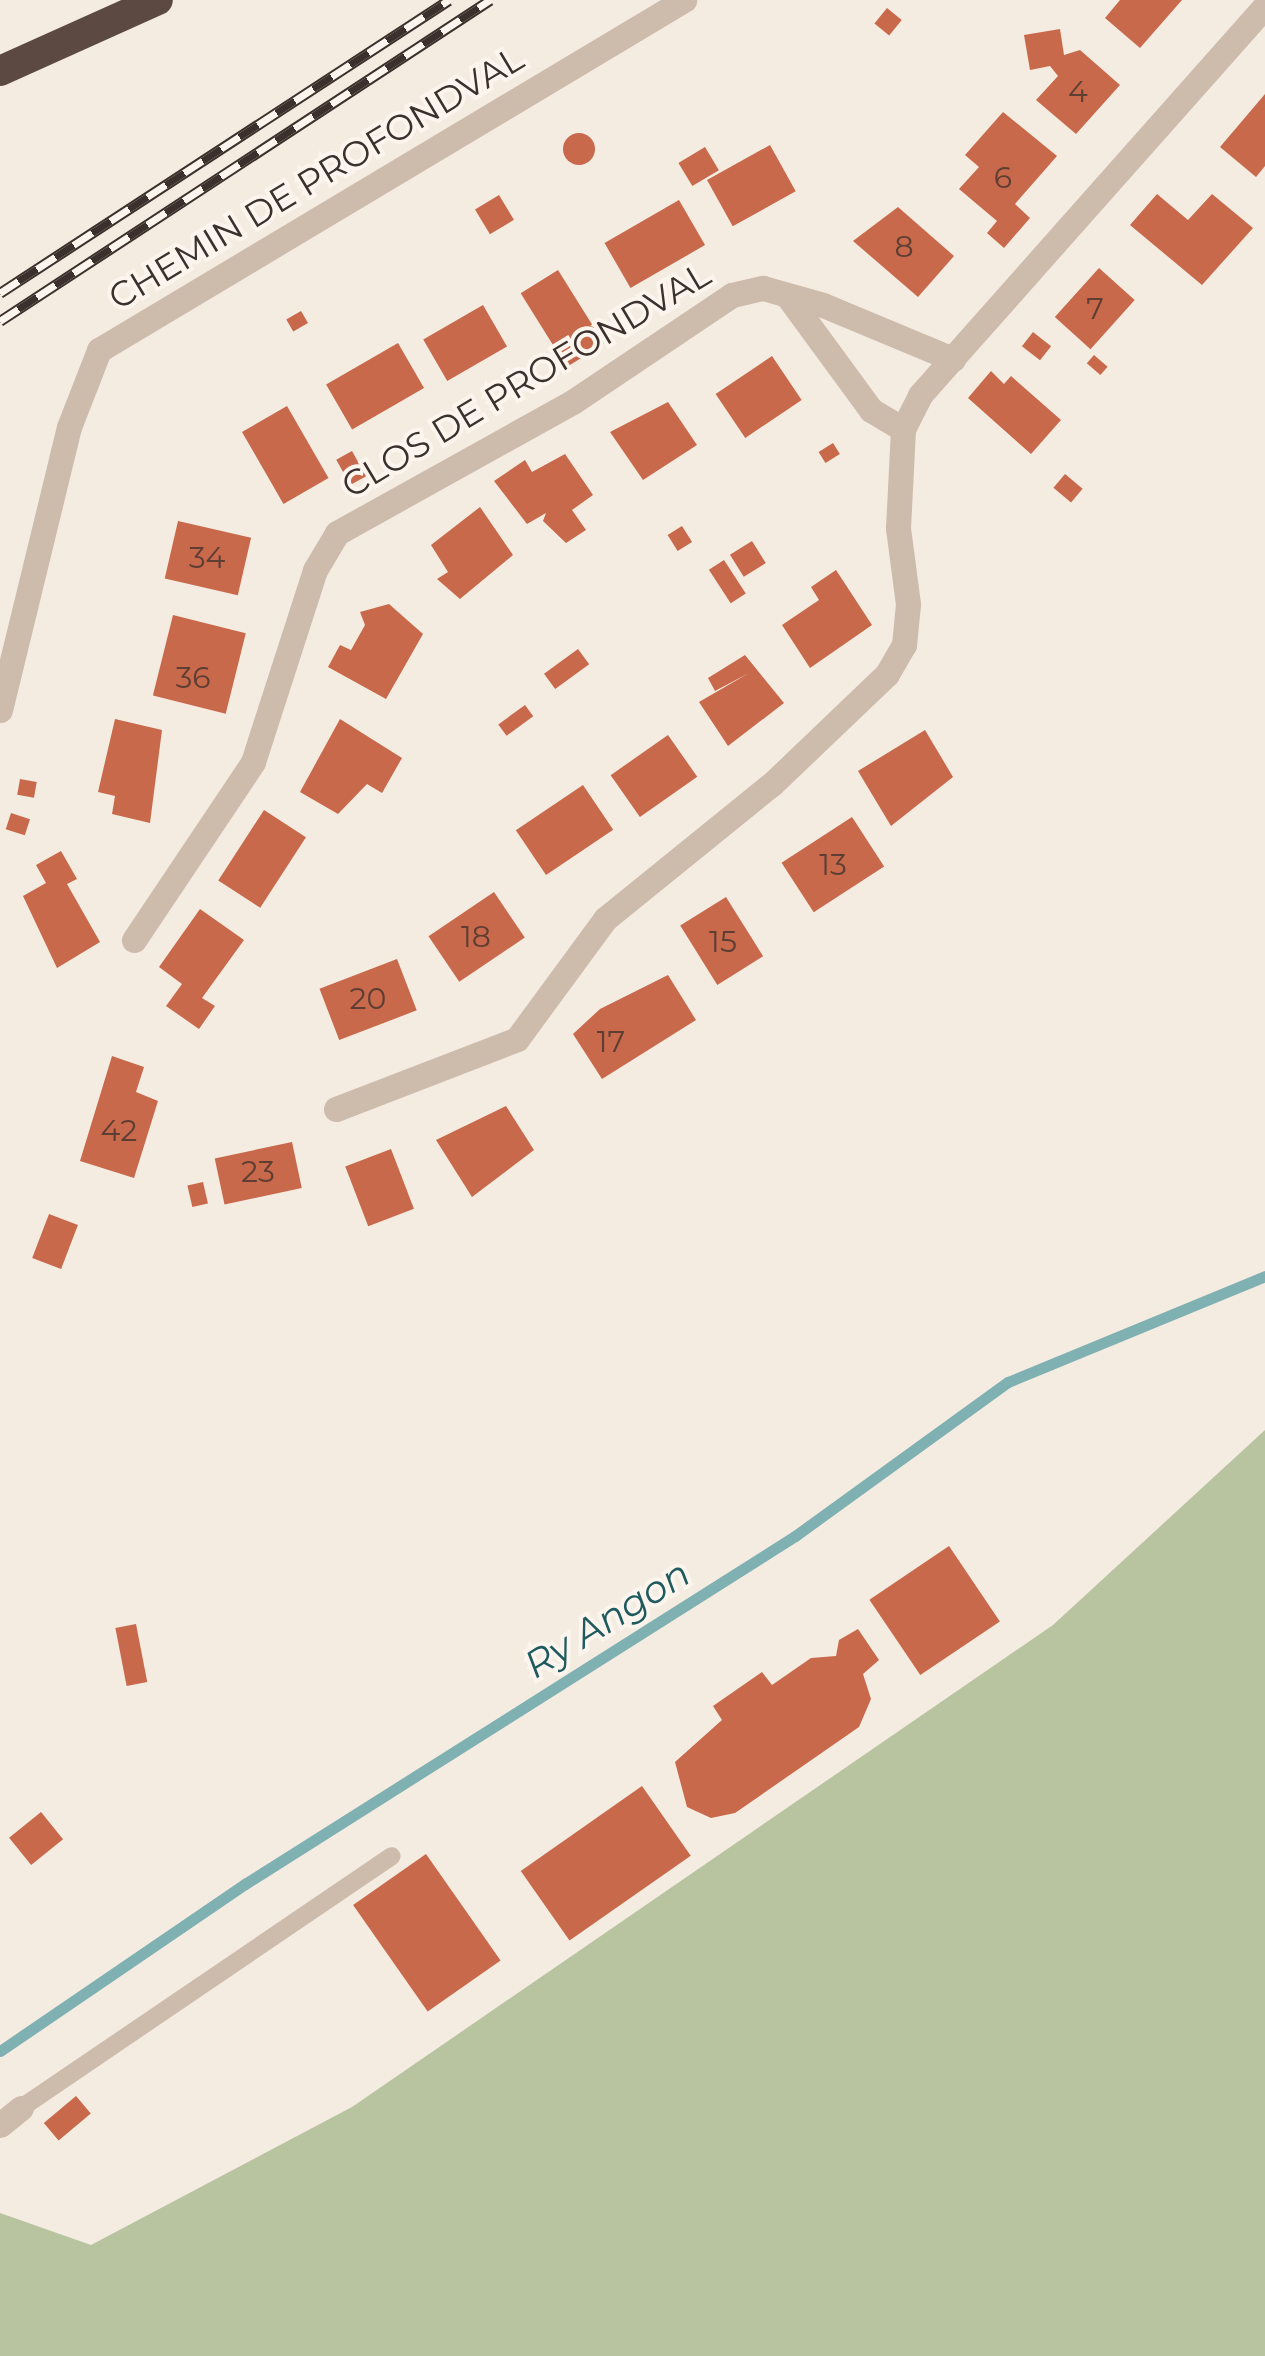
<!DOCTYPE html>
<style>
body{margin:0}
#map{position:relative;width:1265px;height:2356px;overflow:hidden;background:#f4ebe1;font-family:Montserrat,sans-serif}
div>[style]{position:absolute}
.green>*{inset:0;background:#b8c4a0}
.stream>*{height:11px;margin:-5.5px;padding:0 5.5px;transform-origin:5.5px;border-radius:5.5px;background:#7fb0b2}
.building>*{inset:0;background:#c8694b;transform-origin:0 0}
.round{border-radius:50%}
.lane>*{height:18px;margin:-9px;padding:0 9px;transform-origin:9px;border-radius:9px;background:#cdbbac}
.street>*{height:25px;margin:-12.5px;padding:0 12.5px;transform-origin:12.5px;border-radius:12.5px;background:#cdbbac}
.highway>*{height:30px;margin:-15px;padding:0 15px;transform-origin:15px;border-radius:15px;background:#5c4a42}
.rail>*{height:11px;margin-top:-5.5px;transform-origin:0;background:repeating-linear-gradient(90deg,#fbf5ee 0 22px,#3b302b 0 44px);box-sizing:border-box;border-block:2px solid #3b302b}
span{translate:-50% -50%;white-space:nowrap;text-align:center;line-height:1.15;-webkit-text-stroke:8px #fbf5ee;paint-order:stroke}
.number-label{font-size:30px;color:#5e3e33}
.number-label span{-webkit-text-stroke-width:0}
.street-label{font-size:35px;color:#3b302b}
.water-label{font-size:38px;color:#1f5a5e;font-style:italic}
</style>
<div id="map">
<div class="green">
<div style="clip-path:polygon(1265px 1430px,1265px 2356px,0 2356px,0 2213px,91px 2245px,352px 2107px,1053px 1625px)"></div>
</div>
<div class="stream">
<div style="left:0;top:2051px;width:297px;rotate:-34.3deg"></div>
<div style="left:245px;top:1884px;width:651px;rotate:-32.32deg"></div>
<div style="left:795px;top:1536px;width:263px;rotate:-35.9deg"></div>
<div style="left:1008px;top:1382px;width:278px;rotate:-22.4deg"></div>
</div>
<div class="building">
<div style="clip-path:polygon(1120px 0,1182px 0,1140px 48px,1105px 18px)"></div>
<div style="left:887px;top:8px;width:19px;height:20px;rotate:39deg"></div>
<div style="clip-path:polygon(1060px 29px,1064px 55px,1080px 50px,1120px 85px,1076px 134px,1036px 100px,1058px 76px,1050px 66px,1030px 70px,1024px 35px)"></div>
<div style="clip-path:polygon(1265px 94px,1265px 166px,1256px 177px,1220px 147px)"></div>
<div style="clip-path:polygon(1003px 112px,1057px 156px,1015px 204px,1030px 218px,1004px 248px,987px 233px,997px 221px,959px 189px,979px 167px,965px 155px)"></div>
<div class="round" style="left:563px;top:133px;width:32px;height:32px"></div>
<div style="left:770px;top:145px;width:53px;height:72px;rotate:61deg"></div>
<div style="left:705px;top:147px;width:27px;height:31px;rotate:59deg"></div>
<div style="clip-path:polygon(1157px 194px,1188px 220px,1212px 194px,1253px 228px,1202px 285px,1130px 225px)"></div>
<div style="left:499px;top:195px;width:29px;height:28px;rotate:59deg"></div>
<div style="left:679px;top:200px;width:52px;height:86px;rotate:60deg"></div>
<div style="clip-path:polygon(898px 207px,954px 256px,918px 297px,853px 241px)"></div>
<div style="left:1099px;top:268px;width:48px;height:66px;rotate:42deg"></div>
<div style="left:558px;top:270px;width:87px;height:44px;rotate:58deg"></div>
<div style="left:483px;top:305px;width:48px;height:69px;rotate:60deg"></div>
<div style="left:301px;top:311px;width:14px;height:17px;rotate:60deg"></div>
<div style="left:1033px;top:332px;width:23px;height:18px;rotate:38deg"></div>
<div style="left:398px;top:343px;width:52px;height:83px;rotate:60deg"></div>
<div style="left:1094px;top:355px;width:18px;height:11px;rotate:41deg"></div>
<div style="left:772px;top:356px;width:53px;height:68px;rotate:56deg"></div>
<div style="clip-path:polygon(991px 371px,1004px 384px,1011px 376px,1061px 420px,1031px 454px,968px 398px)"></div>
<div style="clip-path:polygon(668px 402px,697px 445px,643px 480px,610px 432px)"></div>
<div style="left:287px;top:406px;width:83px;height:52px;rotate:60deg"></div>
<div style="left:833px;top:443px;width:13px;height:17px;rotate:58deg"></div>
<div style="left:352px;top:451px;width:29px;height:18px;rotate:61deg"></div>
<div style="clip-path:polygon(565px 454px,593px 495px,572px 510px,586px 530px,566px 543px,543px 521px,546px 513px,527px 524px,494px 481px,525px 460px,532px 472px)"></div>
<div style="left:1065px;top:474px;width:23px;height:18px;rotate:40deg"></div>
<div style="clip-path:polygon(480px 507px,513px 555px,460px 599px,437px 579px,448px 572px,431px 545px)"></div>
<div style="left:178px;top:521px;width:75px;height:59px;rotate:13deg"></div>
<div style="left:682px;top:526px;width:19px;height:17px;rotate:58deg"></div>
<div style="left:752px;top:541px;width:26px;height:26px;rotate:58deg"></div>
<div style="left:724px;top:560px;width:40px;height:18px;rotate:57deg"></div>
<div style="clip-path:polygon(836px 570px,872px 625px,810px 668px,782px 625px,819px 600px,811px 587px)"></div>
<div style="clip-path:polygon(389px 604px,423px 634px,386px 699px,328px 667px,340px 645px,351px 650px,365px 625px,360px 612px)"></div>
<div style="left:173px;top:615px;width:75px;height:83px;rotate:14deg"></div>
<div style="left:578px;top:649px;width:19px;height:42px;rotate:54deg"></div>
<div style="clip-path:polygon(745px 655px,784px 703px,728px 746px,699px 702px,749px 673px,715px 691px,708px 678px)"></div>
<div style="left:525px;top:705px;width:14px;height:33px;rotate:54deg"></div>
<div style="clip-path:polygon(115px 719px,162px 730px,150px 823px,112px 814px,115px 796px,98px 792px)"></div>
<div style="clip-path:polygon(340px 719px,402px 758px,382px 793px,367px 784px,338px 814px,300px 792px)"></div>
<div style="clip-path:polygon(925px 730px,953px 777px,891px 826px,858px 771px)"></div>
<div style="left:668px;top:735px;width:51px;height:70px;rotate:55deg"></div>
<div style="left:20px;top:779px;width:17px;height:16px;rotate:10deg"></div>
<div style="left:583px;top:785px;width:54px;height:81px;rotate:56deg"></div>
<div style="left:264px;top:810px;width:50px;height:84px;rotate:33deg"></div>
<div style="left:11px;top:813px;width:20px;height:17px;rotate:18deg"></div>
<div style="left:852px;top:817px;width:59px;height:84px;rotate:57deg"></div>
<div style="clip-path:polygon(61px 851px,77px 879px,67px 884px,100px 942px,57px 968px,23px 896px,46px 883px,36px 865px)"></div>
<div style="left:494px;top:892px;width:55px;height:79px;rotate:56deg"></div>
<div style="left:726px;top:897px;width:70px;height:54px;rotate:58deg"></div>
<div style="clip-path:polygon(200px 909px,244px 940px,202px 998px,215px 1006px,199px 1029px,166px 1006px,182px 984px,159px 967px)"></div>
<div style="left:397px;top:959px;width:55px;height:83px;rotate:69deg"></div>
<div style="clip-path:polygon(668px 975px,696px 1020px,602px 1079px,573px 1034px,600px 1009px)"></div>
<div style="clip-path:polygon(112px 1056px,144px 1067px,136px 1092px,158px 1101px,134px 1178px,80px 1161px)"></div>
<div style="clip-path:polygon(506px 1106px,534px 1150px,472px 1197px,436px 1140px)"></div>
<div style="left:292px;top:1142px;width:47px;height:79px;rotate:78deg"></div>
<div style="left:391px;top:1149px;width:64px;height:49px;rotate:69deg"></div>
<div style="left:203px;top:1182px;width:22px;height:16px;rotate:77deg"></div>
<div style="left:49px;top:1214px;width:31px;height:47px;rotate:21deg"></div>
<div style="left:949px;top:1546px;width:91px;height:96px;rotate:56deg"></div>
<div style="left:136px;top:1624px;width:59px;height:21px;rotate:79deg"></div>
<div style="clip-path:polygon(858px 1629px,879px 1660px,863px 1674px,871px 1699px,859px 1727px,735px 1813px,711px 1818px,687px 1807px,675px 1762px,722px 1720px,713px 1706px,762px 1672px,772px 1685px,811px 1658px,836px 1656px,839px 1640px)"></div>
<div style="left:642px;top:1786px;width:85px;height:148px;rotate:55deg"></div>
<div style="left:41px;top:1812px;width:35px;height:41px;rotate:51deg"></div>
<div style="left:426px;top:1854px;width:130px;height:89px;rotate:55deg"></div>
<div style="left:76px;top:2096px;width:23px;height:42px;rotate:50deg"></div>
</div>
<div class="lane">
<div style="left:21px;top:2108px;width:448px;rotate:-34.2deg"></div>
</div>
<div class="street">
<div style="left:789px;top:298px;width:139px;rotate:53.8deg"></div>
<div style="left:871px;top:410px;width:37px;rotate:31deg"></div>
<div style="left:0;top:710px;width:291px;rotate:-76.3deg"></div>
<div style="left:69px;top:427px;width:83px;rotate:-68.7deg"></div>
<div style="left:99px;top:350px;width:682px;rotate:-30.89deg"></div>
<div style="left:134px;top:940px;width:214px;rotate:-56.2deg"></div>
<div style="left:253px;top:762px;width:202px;rotate:-72.1deg"></div>
<div style="left:315px;top:570px;width:43px;rotate:-59.3deg"></div>
<div style="left:337px;top:533px;width:271px;rotate:-29.1deg"></div>
<div style="left:574px;top:401px;width:190px;rotate:-33.9deg"></div>
<div style="left:732px;top:295px;width:32px;rotate:-13deg"></div>
<div style="left:763px;top:288px;width:62px;rotate:15.8deg"></div>
<div style="left:823px;top:305px;width:141px;rotate:22.6deg"></div>
<div style="left:336px;top:1109px;width:194px;rotate:-21.1deg"></div>
<div style="left:517px;top:1039px;width:149px;rotate:-53.7deg"></div>
<div style="left:605px;top:919px;width:215px;rotate:-39deg"></div>
<div style="left:772px;top:784px;width:159px;rotate:-43.7deg"></div>
<div style="left:887px;top:674px;width:34px;rotate:-60deg"></div>
<div style="left:904px;top:645px;width:41px;rotate:-84.4deg"></div>
<div style="left:908px;top:604px;width:77px;rotate:-97.5deg"></div>
<div style="left:898px;top:528px;width:99px;rotate:-87.1deg"></div>
<div style="left:903px;top:429px;width:38px;rotate:-63deg"></div>
<div style="left:920px;top:395px;width:520px;rotate:-48.43deg"></div>
<div style="left:0;top:2125px;width:27px;rotate:-39deg"></div>
</div>
<div class="highway">
<div style="left:0;top:71px;width:173px;rotate:-24.2deg"></div>
</div>
<div class="rail">
<div style="left:0;top:293px;width:536px;rotate:-33.13deg"></div>
<div style="left:0;top:321px;width:586px;rotate:-33.23deg"></div>
</div>
<div class="number-label">
<span style="left:1078px;top:92px">4</span>
<span style="left:1003px;top:178px">6</span>
<span style="left:904px;top:247px">8</span>
<span style="left:1095px;top:309px">7</span>
<span style="left:207px;top:558px">34</span>
<span style="left:193px;top:678px">36</span>
<span style="left:833px;top:865px">13</span>
<span style="left:476px;top:937px">18</span>
<span style="left:723px;top:942px">15</span>
<span style="left:368px;top:999px">20</span>
<span style="left:611px;top:1042px">17</span>
<span style="left:119px;top:1131px">42</span>
<span style="left:258px;top:1172px">23</span>
</div>
<div class="street-label">
<span style="left:316px;top:178px;rotate:-31deg">CHEMIN DE PROFONDVAL</span>
<span style="left:526px;top:380px;rotate:-31deg">CLOS DE PROFONDVAL</span>
</div>
<div class="water-label">
<span style="left:607px;top:1619px;rotate:-32deg">Ry Angon</span>
</div>
</div>
